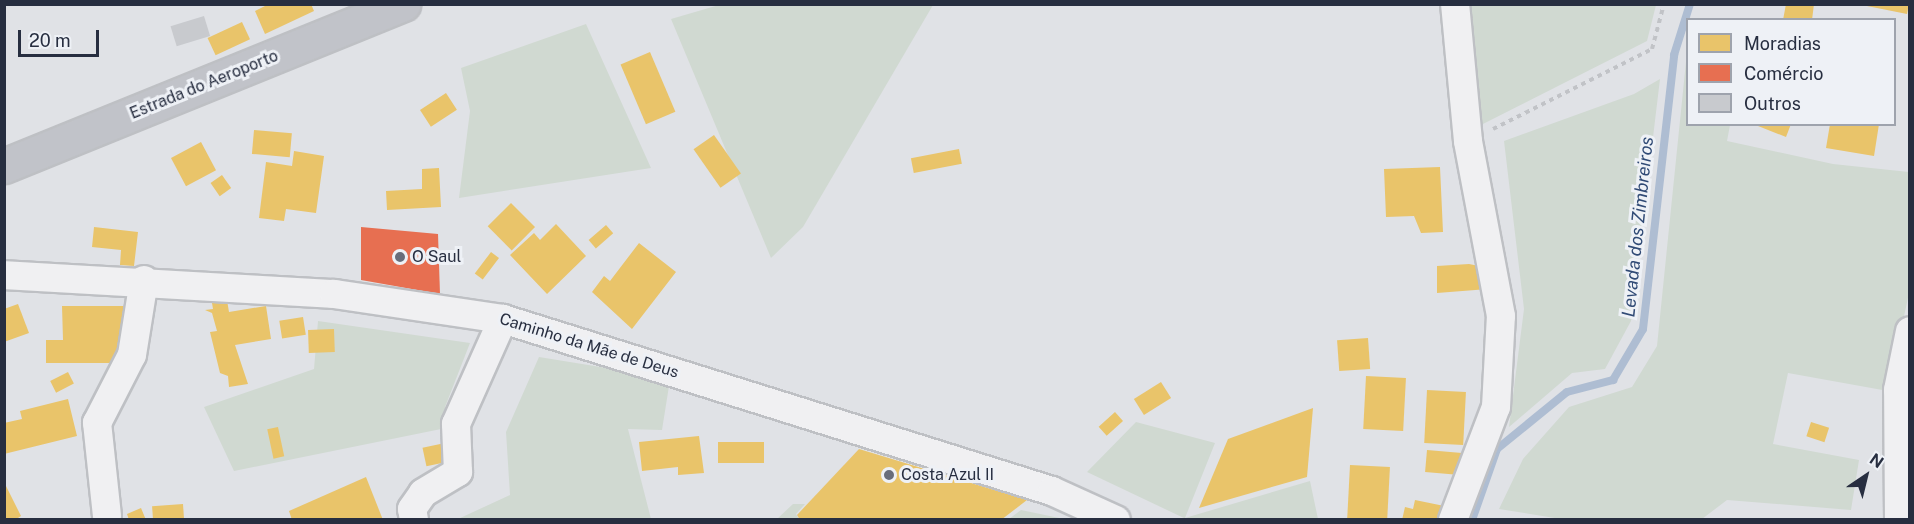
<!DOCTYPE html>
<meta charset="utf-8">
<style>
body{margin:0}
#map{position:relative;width:1914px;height:524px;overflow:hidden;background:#e0e2e6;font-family:"Public Sans",sans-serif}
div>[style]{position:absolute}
.green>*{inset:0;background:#d0d9d1}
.homes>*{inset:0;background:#e9c46a;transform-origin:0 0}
.shops>*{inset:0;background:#e76f51}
.stream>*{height:8px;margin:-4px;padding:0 4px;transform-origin:4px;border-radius:4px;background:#aebdd2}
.building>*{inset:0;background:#c8cace;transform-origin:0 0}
.path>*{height:4px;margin-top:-2px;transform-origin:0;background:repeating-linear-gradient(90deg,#c1c3c7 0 4.5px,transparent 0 9px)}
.roads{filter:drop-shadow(2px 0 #bec0c4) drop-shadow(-2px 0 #bec0c4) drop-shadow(0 2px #bec0c4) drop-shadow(0 -2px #bec0c4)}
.minor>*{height:28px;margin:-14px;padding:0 14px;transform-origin:14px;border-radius:14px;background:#f0f0f2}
.secondary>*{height:33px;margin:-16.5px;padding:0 16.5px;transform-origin:16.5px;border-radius:16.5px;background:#c1c3c9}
.dots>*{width:16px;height:16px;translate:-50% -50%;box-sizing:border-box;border:3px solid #eef1f6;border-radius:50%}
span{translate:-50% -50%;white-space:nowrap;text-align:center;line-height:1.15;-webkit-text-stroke:6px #eef1f6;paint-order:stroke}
.street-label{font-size:16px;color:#272e40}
.poi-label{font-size:16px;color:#272e40}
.left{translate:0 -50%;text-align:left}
.water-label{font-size:18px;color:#304a75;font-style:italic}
.frame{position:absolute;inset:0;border:6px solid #272e40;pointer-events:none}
.legend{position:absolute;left:1686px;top:18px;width:210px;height:108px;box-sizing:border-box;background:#eef1f6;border:2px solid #9ea3ad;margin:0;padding:8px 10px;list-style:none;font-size:18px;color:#272e40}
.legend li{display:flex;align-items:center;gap:12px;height:30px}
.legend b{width:30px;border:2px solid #9ea3ad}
.north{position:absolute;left:1836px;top:446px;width:60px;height:60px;-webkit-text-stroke:4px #eef1f6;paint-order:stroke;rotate:35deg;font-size:16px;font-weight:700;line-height:24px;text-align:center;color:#272e40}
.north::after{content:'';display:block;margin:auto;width:21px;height:27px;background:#272e40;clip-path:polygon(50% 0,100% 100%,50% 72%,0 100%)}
.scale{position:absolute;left:18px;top:30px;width:81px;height:27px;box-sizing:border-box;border:3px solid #272e40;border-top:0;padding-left:8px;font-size:18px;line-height:21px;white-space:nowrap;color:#272e40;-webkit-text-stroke:4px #eef1f6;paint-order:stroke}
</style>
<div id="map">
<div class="green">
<div style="clip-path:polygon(719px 5px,933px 5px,803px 227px,771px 258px,671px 19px)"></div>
<div style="clip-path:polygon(1467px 5px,1656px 5px,1647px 41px,1475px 128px)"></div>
<div style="clip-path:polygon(586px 24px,651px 168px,459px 198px,470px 111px,461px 68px)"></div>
<div style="clip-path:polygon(1687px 52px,1688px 124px,1730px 125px,1727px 141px,1833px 164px,1909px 172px,1909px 293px,1888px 391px,1788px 373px,1773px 444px,1859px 460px,1851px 510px,1727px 500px,1702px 519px,1567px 520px,1499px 509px,1523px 459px,1569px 407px,1632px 387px,1657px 346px)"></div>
<div style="clip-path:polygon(1660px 79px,1631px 321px,1605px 369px,1572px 373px,1509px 427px,1524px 309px,1504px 141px,1634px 94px)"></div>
<div style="clip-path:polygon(318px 321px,470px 343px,445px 407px,446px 428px,234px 471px,204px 407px,314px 369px)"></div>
<div style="clip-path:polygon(539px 357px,619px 370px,669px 386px,662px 430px,628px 429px,651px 519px,458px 519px,510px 495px,506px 432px)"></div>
<div style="clip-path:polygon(1136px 422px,1215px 443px,1185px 518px,1310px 481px,1318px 519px,1186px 519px,1087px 472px)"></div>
<div style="clip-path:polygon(793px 504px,805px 504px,796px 514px,799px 519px,777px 519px)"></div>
<div style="clip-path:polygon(1021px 510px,1064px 519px,1009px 519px)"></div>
</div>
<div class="homes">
<div style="clip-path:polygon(269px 4px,311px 4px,314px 11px,265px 34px,255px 11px)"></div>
<div style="clip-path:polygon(1786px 4px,1814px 4px,1812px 20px,1783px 20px)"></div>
<div style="clip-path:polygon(1857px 4px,1909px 4px,1907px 14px)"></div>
<div style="left:242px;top:22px;width:19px;height:38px;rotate:65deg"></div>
<div style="left:650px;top:52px;width:65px;height:32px;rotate:67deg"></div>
<div style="left:446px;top:93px;width:20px;height:31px;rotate:57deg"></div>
<div style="clip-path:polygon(1753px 124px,1791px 124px,1786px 137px)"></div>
<div style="clip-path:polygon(1830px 124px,1879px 124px,1874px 156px,1826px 148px)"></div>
<div style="left:254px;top:130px;width:38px;height:24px;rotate:5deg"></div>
<div style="left:714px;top:135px;width:47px;height:25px;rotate:55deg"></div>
<div style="left:201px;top:142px;width:32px;height:34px;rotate:62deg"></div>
<div style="left:959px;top:149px;width:15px;height:49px;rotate:79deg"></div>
<div style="clip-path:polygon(294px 151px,324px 156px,316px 213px,286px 209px,284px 221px,259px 218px,266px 162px,292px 166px)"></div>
<div style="clip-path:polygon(1440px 167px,1443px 232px,1421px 233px,1414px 216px,1386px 217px,1384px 169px)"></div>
<div style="clip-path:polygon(439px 168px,441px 207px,387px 210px,386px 191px,422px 189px,422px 169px)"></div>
<div style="left:222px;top:175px;width:16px;height:14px;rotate:55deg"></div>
<div style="left:511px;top:203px;width:34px;height:33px;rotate:45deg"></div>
<div style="clip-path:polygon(556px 224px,586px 256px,547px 294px,510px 255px,534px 233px,540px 240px)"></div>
<div style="left:606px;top:225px;width:11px;height:23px;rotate:49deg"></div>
<div style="clip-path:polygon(94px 227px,138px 232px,134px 266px,120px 265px,121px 250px,92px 247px)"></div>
<div style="clip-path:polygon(639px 243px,676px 272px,632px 329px,592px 292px,604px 276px,610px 281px)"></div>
<div style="left:491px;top:252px;width:10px;height:27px;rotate:37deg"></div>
<div style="clip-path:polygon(1469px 264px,1479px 266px,1488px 289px,1437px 293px,1437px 266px)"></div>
<div style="clip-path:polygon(227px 300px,229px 312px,266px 306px,271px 339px,235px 345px,248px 384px,229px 387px,228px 376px,220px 373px,210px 332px,217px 331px,212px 313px,205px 310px,213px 309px,212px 303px)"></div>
<div style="clip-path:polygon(18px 304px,29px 333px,4px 342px,4px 309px)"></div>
<div style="clip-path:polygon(62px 306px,125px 306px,125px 363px,46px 363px,46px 340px,63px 340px)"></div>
<div style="left:303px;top:317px;width:18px;height:24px;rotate:81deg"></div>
<div style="left:334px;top:329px;width:23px;height:26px;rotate:88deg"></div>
<div style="left:1368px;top:338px;width:31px;height:31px;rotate:86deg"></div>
<div style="left:68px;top:372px;width:13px;height:20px;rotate:63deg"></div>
<div style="left:1366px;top:376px;width:40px;height:53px;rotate:3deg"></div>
<div style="left:1161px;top:382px;width:19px;height:32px;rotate:58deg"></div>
<div style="left:1427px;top:390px;width:39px;height:53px;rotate:3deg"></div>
<div style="clip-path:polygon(68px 399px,77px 436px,4px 454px,4px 423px,22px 419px,20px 411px)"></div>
<div style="clip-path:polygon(1313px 408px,1307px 477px,1199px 508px,1228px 439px)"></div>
<div style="left:1115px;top:412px;width:12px;height:22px;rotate:48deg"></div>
<div style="left:1811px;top:422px;width:19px;height:15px;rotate:18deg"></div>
<div style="left:278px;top:427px;width:30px;height:11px;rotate:78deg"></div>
<div style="clip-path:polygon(699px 436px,704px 473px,678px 475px,678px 467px,642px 471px,639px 442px)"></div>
<div style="left:764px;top:442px;width:21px;height:46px;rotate:90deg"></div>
<div style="left:445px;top:443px;width:19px;height:23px;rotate:78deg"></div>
<div style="clip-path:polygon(859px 449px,1027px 500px,1001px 520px,800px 520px,797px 515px)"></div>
<div style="left:1427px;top:450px;width:38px;height:22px;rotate:5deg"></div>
<div style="left:1350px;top:465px;width:40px;height:53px;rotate:3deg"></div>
<div style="clip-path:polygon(366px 477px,383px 520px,292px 520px,289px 511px)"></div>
<div style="clip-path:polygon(4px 482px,21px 516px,15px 520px,4px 520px)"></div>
<div style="clip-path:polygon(1415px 500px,1454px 508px,1451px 520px,1402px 520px,1405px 507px,1413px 509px)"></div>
<div style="left:183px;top:504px;width:15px;height:31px;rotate:86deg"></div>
<div style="clip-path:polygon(141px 508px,146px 520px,129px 520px,127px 514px)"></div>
</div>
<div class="shops">
<div style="clip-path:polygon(361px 227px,438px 234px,440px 294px,361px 280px)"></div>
</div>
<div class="stream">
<div style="left:1472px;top:520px;width:75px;rotate:-70.6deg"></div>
<div style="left:1497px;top:449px;width:90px;rotate:-39.2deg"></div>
<div style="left:1567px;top:392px;width:48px;rotate:-14.6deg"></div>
<div style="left:1613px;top:380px;width:59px;rotate:-59.5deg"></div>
<div style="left:1643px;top:329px;width:276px;rotate:-83.5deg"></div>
<div style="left:1674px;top:55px;width:53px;rotate:-72.6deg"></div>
</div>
<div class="building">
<div style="left:204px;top:16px;width:21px;height:35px;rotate:73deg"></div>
</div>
<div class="path">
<div style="left:1493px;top:129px;width:178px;rotate:-26.7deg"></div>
<div style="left:1652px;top:49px;width:47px;rotate:-75.1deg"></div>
</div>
<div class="roads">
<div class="minor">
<div style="left:4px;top:275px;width:331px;rotate:3.3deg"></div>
<div style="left:334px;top:294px;width:171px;rotate:8.4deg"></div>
<div style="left:503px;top:319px;width:575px;rotate:17.4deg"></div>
<div style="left:1052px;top:491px;width:70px;rotate:24.4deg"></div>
<div style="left:107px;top:516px;width:94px;rotate:-96.1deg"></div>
<div style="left:97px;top:423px;width:76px;rotate:-62.8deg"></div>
<div style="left:132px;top:355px;width:76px;rotate:-80.9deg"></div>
<div style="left:414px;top:520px;width:11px;rotate:-100deg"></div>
<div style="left:412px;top:509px;width:19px;rotate:-55deg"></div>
<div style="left:423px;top:493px;width:41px;rotate:-31deg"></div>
<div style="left:458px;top:472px;width:48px;rotate:-92.4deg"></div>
<div style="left:456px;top:424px;width:115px;rotate:-65.9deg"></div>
<div style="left:1453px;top:520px;width:121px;rotate:-69.2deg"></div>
<div style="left:1496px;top:407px;width:91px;rotate:-86.9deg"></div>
<div style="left:1501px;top:316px;width:178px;rotate:-100.7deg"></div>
<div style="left:1468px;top:141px;width:138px;rotate:-95.4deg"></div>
<div style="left:1899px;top:520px;width:130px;rotate:-90.4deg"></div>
<div style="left:1898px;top:390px;width:60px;rotate:-78.5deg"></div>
</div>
<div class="secondary">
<div style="left:4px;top:166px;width:431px;rotate:-22.1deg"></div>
</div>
</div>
<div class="dots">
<div style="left:400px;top:257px;background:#686d7a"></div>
<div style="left:889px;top:475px;background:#686d7a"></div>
</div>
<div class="street-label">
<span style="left:204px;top:85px;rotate:-22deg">Estrada do Aeroporto</span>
<span style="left:589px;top:346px;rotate:17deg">Caminho da Mãe de Deus</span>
</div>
<div class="poi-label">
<span class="left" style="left:412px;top:257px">O Saul</span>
<span class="left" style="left:901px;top:475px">Costa Azul II</span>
</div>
<div class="water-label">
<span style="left:1638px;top:227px;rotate:-84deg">Levada dos Zimbreiros</span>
</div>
<div class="frame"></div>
<ul class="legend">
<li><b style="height:16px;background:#e9c46a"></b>Moradias</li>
<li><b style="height:16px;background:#e76f51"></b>Comércio</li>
<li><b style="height:16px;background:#c8cace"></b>Outros</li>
</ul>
<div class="north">N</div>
<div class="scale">20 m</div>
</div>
